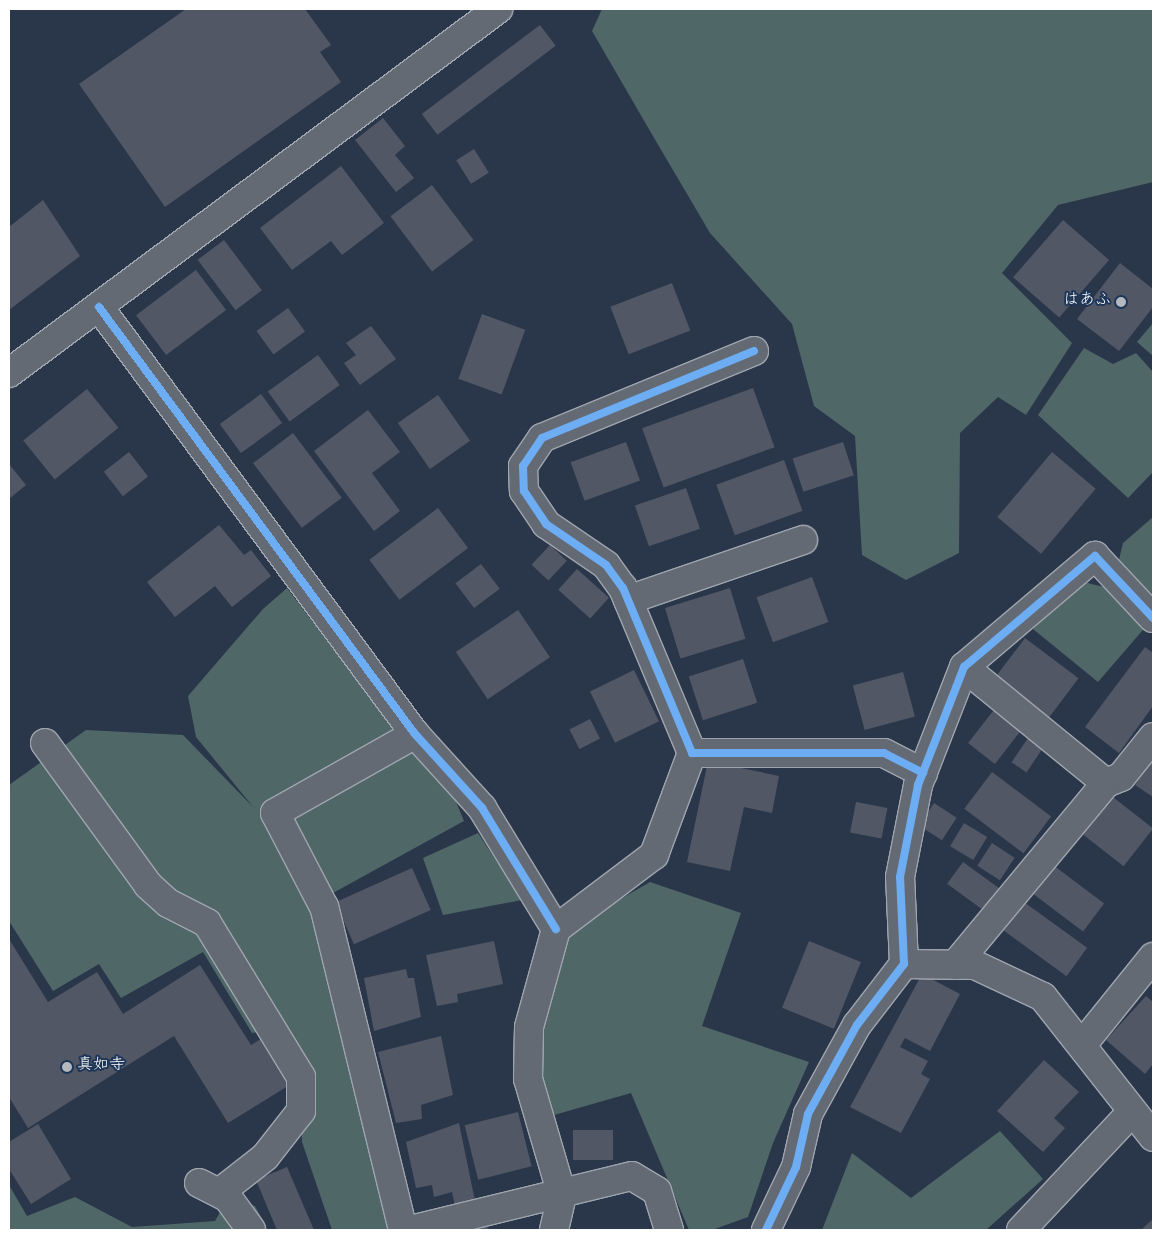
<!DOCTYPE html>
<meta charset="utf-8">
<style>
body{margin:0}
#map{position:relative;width:1162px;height:1239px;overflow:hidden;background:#2a374a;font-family:"Gochi Hand","Klee One",sans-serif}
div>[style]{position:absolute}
.green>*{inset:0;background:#4f6767}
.building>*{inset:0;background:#525766;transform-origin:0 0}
.roads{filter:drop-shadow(1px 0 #9fa5ae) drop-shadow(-1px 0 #9fa5ae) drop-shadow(0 1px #9fa5ae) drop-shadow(0 -1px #9fa5ae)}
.minor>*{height:28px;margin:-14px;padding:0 14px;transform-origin:14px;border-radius:14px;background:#636a74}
.cycleway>*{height:8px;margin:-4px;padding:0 4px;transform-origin:4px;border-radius:4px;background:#6dadf4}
.dots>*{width:14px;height:14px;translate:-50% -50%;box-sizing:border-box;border:2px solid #1d3557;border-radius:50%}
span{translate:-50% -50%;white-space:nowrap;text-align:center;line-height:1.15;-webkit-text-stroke:4px #1d3557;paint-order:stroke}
.poi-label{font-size:16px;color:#fff}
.right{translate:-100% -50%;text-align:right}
.left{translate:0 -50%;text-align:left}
.frame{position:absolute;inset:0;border:10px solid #fff;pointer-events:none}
</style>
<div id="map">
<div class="green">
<div style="clip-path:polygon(602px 9px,1153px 9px,1153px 182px,1058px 205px,1002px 273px,1072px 343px,1026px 415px,998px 397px,960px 433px,959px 553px,906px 580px,862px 555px,855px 436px,814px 406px,792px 324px,710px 233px,657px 143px,592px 31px)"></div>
<div style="clip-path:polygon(1153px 323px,1153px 356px,1137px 342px)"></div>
<div style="clip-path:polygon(1084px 348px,1113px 364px,1136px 353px,1153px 372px,1153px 472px,1128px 498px,1038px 415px)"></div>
<div style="clip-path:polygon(1153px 517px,1153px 599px,1118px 564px,1123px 543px)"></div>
<div style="clip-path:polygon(1083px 582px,1113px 589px,1148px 624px,1098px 682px,1033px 629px)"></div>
<div style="clip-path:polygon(287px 588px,367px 693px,452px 792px,464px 821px,322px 899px,393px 1230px,332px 1230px,302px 1142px,301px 1111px,268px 1030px,252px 1033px,203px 952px,121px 998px,99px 964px,53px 991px,9px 921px,9px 785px,86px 730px,183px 735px,254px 808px,196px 737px,188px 696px,263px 609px)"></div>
<div style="clip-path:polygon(478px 833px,522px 900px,443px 915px,423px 858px)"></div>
<div style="clip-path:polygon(650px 882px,741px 913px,702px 1026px,809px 1062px,773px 1143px,748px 1217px,712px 1230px,689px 1230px,631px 1093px,554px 1115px,529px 1047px,565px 931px)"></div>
<div style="clip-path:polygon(1000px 1131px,1043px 1179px,986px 1230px,822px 1230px,852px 1153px,911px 1198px)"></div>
<div style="clip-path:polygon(9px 1185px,27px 1216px,75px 1197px,132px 1227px,215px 1221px,228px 1198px,255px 1206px,268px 1230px,9px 1230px)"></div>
</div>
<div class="building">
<div style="clip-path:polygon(186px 9px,305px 9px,331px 45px,320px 52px,341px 82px,165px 207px,79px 84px)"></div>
<div style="left:540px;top:25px;width:26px;height:148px;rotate:53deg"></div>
<div style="clip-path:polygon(383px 118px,405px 146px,395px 155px,414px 178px,396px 192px,355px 140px)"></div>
<div style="left:474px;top:149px;width:28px;height:21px;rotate:58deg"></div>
<div style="clip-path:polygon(341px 166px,384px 223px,342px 255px,331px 241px,292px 270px,260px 228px)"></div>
<div style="left:432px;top:185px;width:69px;height:52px;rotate:53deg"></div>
<div style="clip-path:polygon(43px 200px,80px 256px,9px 310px,9px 227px)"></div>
<div style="left:1063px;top:220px;width:61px;height:76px;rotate:41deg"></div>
<div style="left:224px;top:240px;width:63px;height:33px;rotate:53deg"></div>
<div style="clip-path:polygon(1120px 263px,1153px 289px,1153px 307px,1119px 351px,1077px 319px)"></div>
<div style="left:196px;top:270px;width:50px;height:75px;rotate:53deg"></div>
<div style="left:672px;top:283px;width:51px;height:66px;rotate:69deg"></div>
<div style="left:288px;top:308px;width:29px;height:39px;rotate:54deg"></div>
<div style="left:482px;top:314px;width:46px;height:69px;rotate:20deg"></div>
<div style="clip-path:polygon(371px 326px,396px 359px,360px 385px,344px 363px,356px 355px,346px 343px)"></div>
<div style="left:318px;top:355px;width:37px;height:62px;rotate:54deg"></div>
<div style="left:753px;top:388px;width:63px;height:118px;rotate:70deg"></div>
<div style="left:87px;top:389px;width:50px;height:82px;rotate:51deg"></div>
<div style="left:261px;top:394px;width:36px;height:51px;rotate:54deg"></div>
<div style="left:438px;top:395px;width:56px;height:49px;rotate:55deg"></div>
<div style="clip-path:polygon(368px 410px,400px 452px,372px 473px,400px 511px,374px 531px,314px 451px)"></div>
<div style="left:293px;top:433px;width:81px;height:50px;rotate:53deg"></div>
<div style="left:626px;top:442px;width:41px;height:59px;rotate:70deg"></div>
<div style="left:843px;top:442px;width:35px;height:53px;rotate:72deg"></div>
<div style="left:129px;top:452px;width:31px;height:32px;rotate:52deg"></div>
<div style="left:1052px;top:452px;width:57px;height:85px;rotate:40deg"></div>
<div style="left:784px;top:460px;width:54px;height:72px;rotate:70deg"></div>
<div style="clip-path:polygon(9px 464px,26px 485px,9px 499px)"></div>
<div style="left:686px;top:488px;width:43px;height:54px;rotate:71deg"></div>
<div style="left:438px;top:508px;width:50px;height:86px;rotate:53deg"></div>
<div style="clip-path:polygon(219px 525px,244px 555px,251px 550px,271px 576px,232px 607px,215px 586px,175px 617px,147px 582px)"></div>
<div style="left:550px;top:545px;width:23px;height:27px;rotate:43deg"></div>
<div style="left:481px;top:564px;width:31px;height:32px;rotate:53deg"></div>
<div style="left:577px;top:569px;width:43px;height:28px;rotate:42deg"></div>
<div style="left:812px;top:577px;width:48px;height:59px;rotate:70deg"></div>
<div style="left:730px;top:588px;width:53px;height:68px;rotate:73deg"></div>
<div style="left:518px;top:610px;width:57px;height:75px;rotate:56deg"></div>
<div style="left:1025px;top:638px;width:67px;height:53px;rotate:37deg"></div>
<div style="clip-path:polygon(1145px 647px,1153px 653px,1153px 706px,1119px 753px,1085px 727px)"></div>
<div style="left:743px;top:659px;width:46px;height:57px;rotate:72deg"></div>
<div style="left:634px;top:670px;width:57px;height:49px;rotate:64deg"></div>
<div style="left:903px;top:672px;width:46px;height:52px;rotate:75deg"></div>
<div style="left:997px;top:706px;width:34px;height:47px;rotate:38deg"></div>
<div style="left:590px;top:719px;width:22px;height:23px;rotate:63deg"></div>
<div style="left:1030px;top:735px;width:18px;height:33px;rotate:34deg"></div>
<div style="clip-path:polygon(1153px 758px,1153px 797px,1135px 785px)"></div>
<div style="clip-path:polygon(708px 761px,779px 776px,772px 813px,744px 807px,730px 871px,687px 862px)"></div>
<div style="left:992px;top:772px;width:74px;height:46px;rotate:37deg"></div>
<div style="left:1109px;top:794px;width:56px;height:48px;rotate:38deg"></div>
<div style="left:856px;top:802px;width:32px;height:31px;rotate:11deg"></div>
<div style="left:934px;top:803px;width:27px;height:27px;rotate:33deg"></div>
<div style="left:964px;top:823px;width:27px;height:27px;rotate:31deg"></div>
<div style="left:992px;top:843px;width:27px;height:27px;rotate:33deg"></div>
<div style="left:963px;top:862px;width:46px;height:27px;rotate:36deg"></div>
<div style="left:1053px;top:865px;width:64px;height:35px;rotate:37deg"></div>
<div style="left:412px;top:868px;width:46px;height:84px;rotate:66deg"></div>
<div style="left:1024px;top:902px;width:78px;height:35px;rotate:36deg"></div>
<div style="clip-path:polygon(9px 939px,48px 1002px,97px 972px,123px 1014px,200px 965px,251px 1045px,267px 1035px,296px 1081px,228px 1123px,174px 1036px,28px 1128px,9px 1097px)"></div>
<div style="clip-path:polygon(494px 941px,503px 984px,457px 994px,458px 1002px,437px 1006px,426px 955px)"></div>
<div style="left:809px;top:941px;width:56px;height:72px;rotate:22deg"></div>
<div style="clip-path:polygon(406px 969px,408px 978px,414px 978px,421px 1017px,374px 1031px,364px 978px)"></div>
<div style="clip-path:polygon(922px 974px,960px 994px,930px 1051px,905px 1038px,900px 1047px,928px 1061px,921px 1074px,930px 1079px,901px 1133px,850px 1107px)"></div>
<div style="clip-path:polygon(1146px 996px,1153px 1002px,1153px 1064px,1145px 1074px,1106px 1040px)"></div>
<div style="clip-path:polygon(441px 1036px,453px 1095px,421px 1105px,422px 1119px,396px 1123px,378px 1052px)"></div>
<div style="clip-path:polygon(1044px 1060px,1079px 1092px,1054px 1118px,1065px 1128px,1043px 1152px,997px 1111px)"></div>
<div style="left:518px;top:1112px;width:56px;height:55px;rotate:76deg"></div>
<div style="clip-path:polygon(459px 1123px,475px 1201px,455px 1206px,452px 1192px,434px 1197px,432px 1185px,416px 1188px,406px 1142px)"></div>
<div style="clip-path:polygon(38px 1124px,71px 1179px,31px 1204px,9px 1169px,9px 1142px)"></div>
<div style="left:573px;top:1130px;width:40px;height:30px"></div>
<div style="clip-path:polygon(287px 1167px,314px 1230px,277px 1230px,256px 1180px)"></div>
<div style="clip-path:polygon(1153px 1219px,1153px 1230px,1141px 1230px)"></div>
<div style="clip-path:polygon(483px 1224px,490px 1230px,478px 1230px)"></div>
</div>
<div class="roads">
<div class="minor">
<div style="left:99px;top:307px;width:531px;rotate:53.5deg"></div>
<div style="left:415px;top:734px;width:100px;rotate:47.8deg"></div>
<div style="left:482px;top:808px;width:142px;rotate:58.6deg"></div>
<div style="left:754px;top:351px;width:229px;rotate:157.7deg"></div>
<div style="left:542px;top:438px;width:34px;rotate:124deg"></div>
<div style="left:523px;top:466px;width:25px;rotate:88deg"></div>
<div style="left:524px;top:491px;width:40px;rotate:56deg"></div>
<div style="left:546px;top:524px;width:73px;rotate:34.3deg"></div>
<div style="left:606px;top:565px;width:29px;rotate:54deg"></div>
<div style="left:623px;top:588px;width:179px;rotate:67.3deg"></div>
<div style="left:692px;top:753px;width:192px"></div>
<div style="left:884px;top:753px;width:44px;rotate:27.1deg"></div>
<div style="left:9px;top:373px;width:610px;rotate:-36.66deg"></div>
<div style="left:628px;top:600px;width:185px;rotate:-18.9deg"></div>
<div style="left:45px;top:743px;width:175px;rotate:54deg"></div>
<div style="left:148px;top:885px;width:27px;rotate:42deg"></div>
<div style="left:168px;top:903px;width:44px;rotate:27.1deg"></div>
<div style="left:207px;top:923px;width:180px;rotate:58.6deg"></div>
<div style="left:301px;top:1077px;width:34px;rotate:90deg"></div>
<div style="left:301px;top:1111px;width:58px;rotate:128deg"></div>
<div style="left:265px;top:1157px;width:58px;rotate:142deg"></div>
<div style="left:1106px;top:783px;width:16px;rotate:-22deg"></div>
<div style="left:1121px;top:777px;width:51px;rotate:-51.3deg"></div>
<div style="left:904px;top:964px;width:71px;rotate:0.8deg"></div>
<div style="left:975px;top:965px;width:75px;rotate:25.2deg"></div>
<div style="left:1043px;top:997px;width:178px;rotate:51.8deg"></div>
<div style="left:955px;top:965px;width:236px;rotate:-50.3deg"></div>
<div style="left:1106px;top:783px;width:183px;rotate:-140.8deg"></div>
<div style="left:1082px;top:1045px;width:113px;rotate:-51.1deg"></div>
<div style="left:199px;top:1183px;width:33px;rotate:27deg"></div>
<div style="left:228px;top:1198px;width:39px;rotate:54deg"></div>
<div style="left:403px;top:1230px;width:333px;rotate:-103.7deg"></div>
<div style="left:324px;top:907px;width:106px;rotate:-117.5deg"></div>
<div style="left:275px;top:813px;width:161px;rotate:-29.4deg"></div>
<div style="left:410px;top:1230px;width:228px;rotate:-13.7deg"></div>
<div style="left:632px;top:1176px;width:29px;rotate:31deg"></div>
<div style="left:657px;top:1191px;width:41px;rotate:72.9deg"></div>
<div style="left:554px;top:1230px;width:36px;rotate:-77deg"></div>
<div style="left:562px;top:1195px;width:121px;rotate:-106.3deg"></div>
<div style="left:528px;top:1079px;width:52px;rotate:-88.9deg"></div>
<div style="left:529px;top:1027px;width:102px;rotate:-74.6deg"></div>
<div style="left:556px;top:929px;width:123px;rotate:-37.1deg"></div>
<div style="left:654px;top:855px;width:109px;rotate:-69.6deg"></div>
<div style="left:766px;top:1230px;width:70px;rotate:-64.5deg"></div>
<div style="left:796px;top:1167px;width:54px;rotate:-77.2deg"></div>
<div style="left:808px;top:1114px;width:102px;rotate:-61.2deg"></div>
<div style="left:857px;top:1025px;width:77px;rotate:-52.4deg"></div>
<div style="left:904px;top:964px;width:87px;rotate:-92.6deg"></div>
<div style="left:900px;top:877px;width:94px;rotate:-78.9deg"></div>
<div style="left:918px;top:785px;width:127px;rotate:-68.7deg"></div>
<div style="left:964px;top:667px;width:172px;rotate:-40.3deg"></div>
<div style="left:1095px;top:556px;width:85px;rotate:46.9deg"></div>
<div style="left:1021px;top:1230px;width:161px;rotate:-46.8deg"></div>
</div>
</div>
<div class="cycleway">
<div style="left:99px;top:307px;width:531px;rotate:53.5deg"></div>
<div style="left:415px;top:734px;width:100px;rotate:47.8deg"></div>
<div style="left:482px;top:808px;width:142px;rotate:58.6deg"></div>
<div style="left:754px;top:351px;width:229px;rotate:157.7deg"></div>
<div style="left:542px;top:438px;width:34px;rotate:124deg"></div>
<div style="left:523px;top:466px;width:25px;rotate:88deg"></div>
<div style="left:524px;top:491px;width:40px;rotate:56deg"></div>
<div style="left:546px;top:524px;width:73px;rotate:34.3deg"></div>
<div style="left:606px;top:565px;width:29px;rotate:54deg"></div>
<div style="left:623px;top:588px;width:179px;rotate:67.3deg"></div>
<div style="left:692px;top:753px;width:192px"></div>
<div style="left:884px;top:753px;width:44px;rotate:27.1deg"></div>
<div style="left:766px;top:1230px;width:70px;rotate:-64.5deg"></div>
<div style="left:796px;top:1167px;width:54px;rotate:-77.2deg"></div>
<div style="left:808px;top:1114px;width:102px;rotate:-61.2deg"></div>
<div style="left:857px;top:1025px;width:77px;rotate:-52.4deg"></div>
<div style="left:904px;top:964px;width:87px;rotate:-92.6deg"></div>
<div style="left:900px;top:877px;width:94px;rotate:-78.9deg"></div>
<div style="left:918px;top:785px;width:127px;rotate:-68.7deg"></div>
<div style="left:964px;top:667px;width:172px;rotate:-40.3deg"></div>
<div style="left:1095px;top:556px;width:85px;rotate:46.9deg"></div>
</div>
<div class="dots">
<div style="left:1121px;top:302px;background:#b4b9c0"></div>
<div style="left:67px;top:1067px;background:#b4b9c0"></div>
</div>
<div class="poi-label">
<span class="right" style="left:1111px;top:302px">はあふ</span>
<span class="left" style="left:77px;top:1067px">真如寺</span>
</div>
<div class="frame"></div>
</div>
